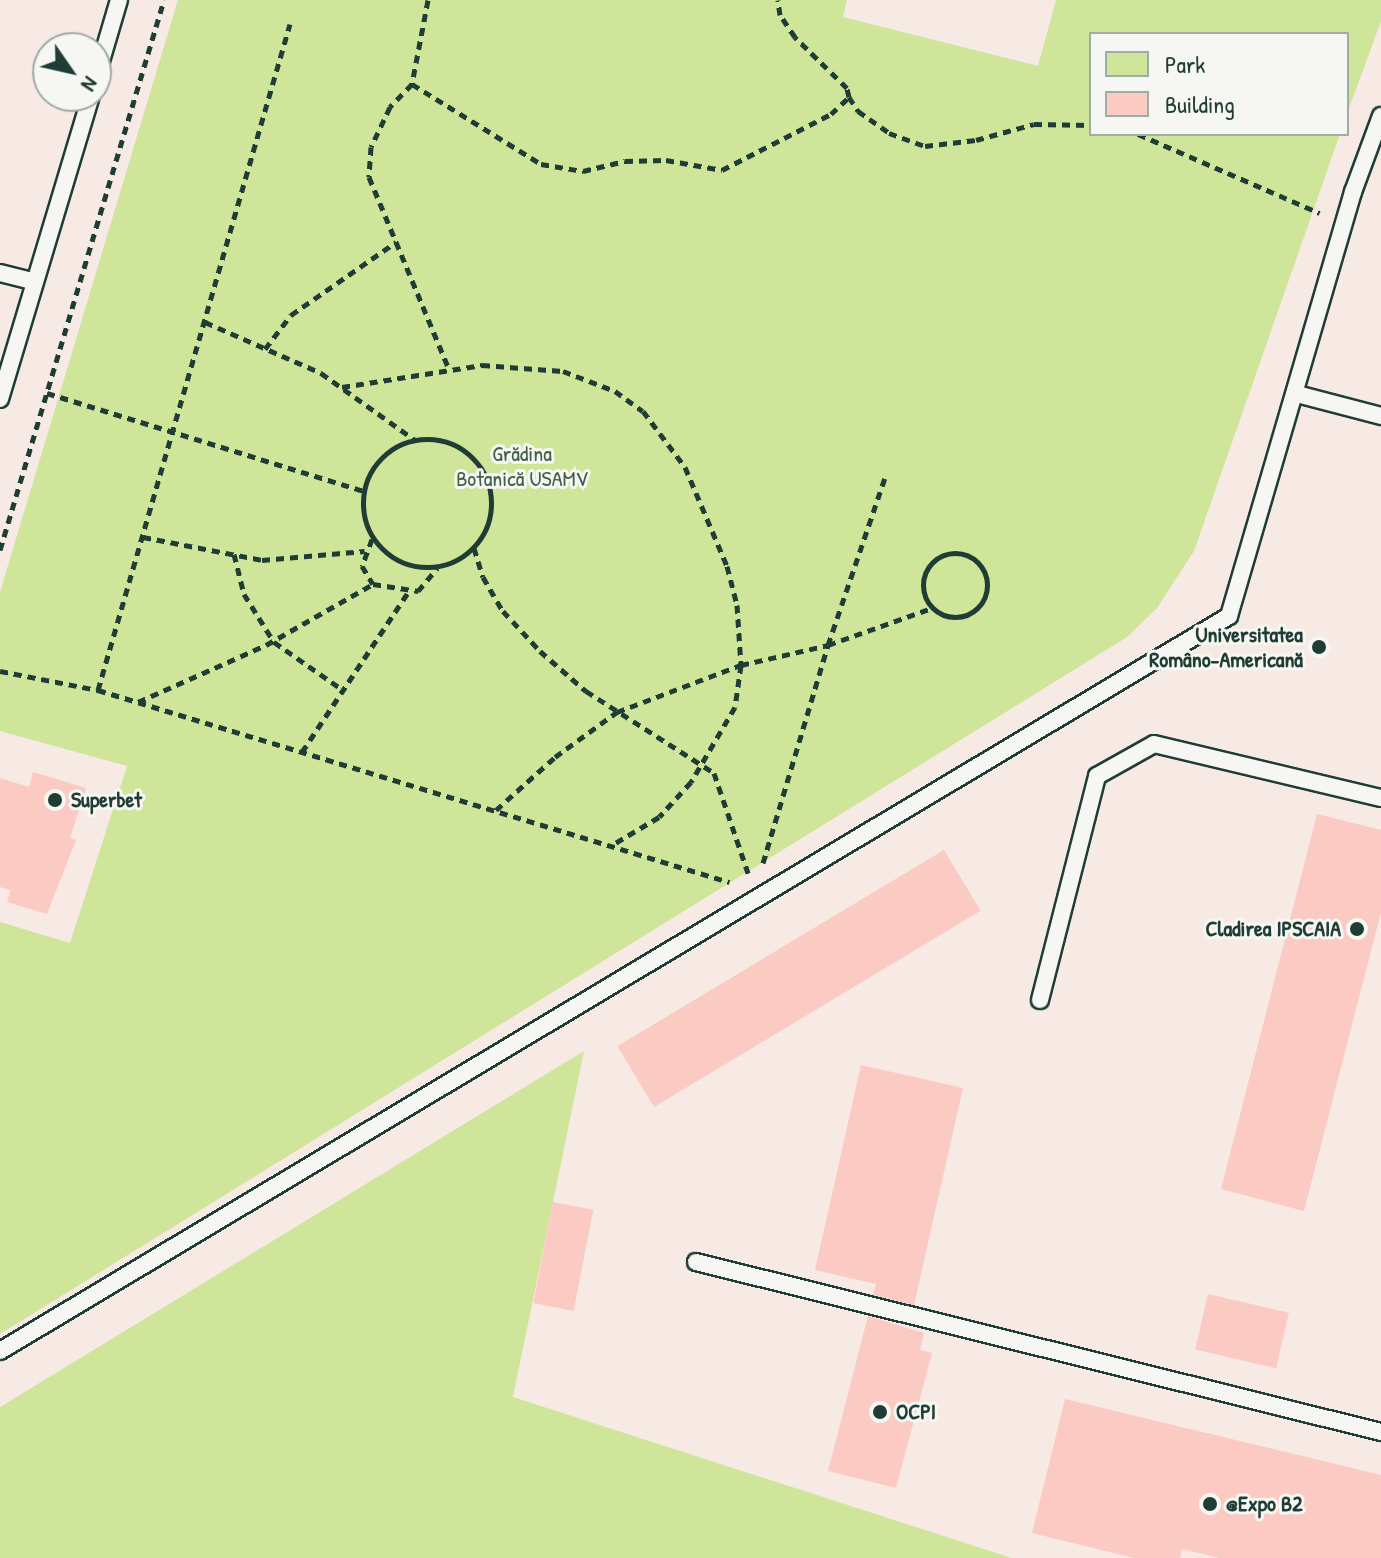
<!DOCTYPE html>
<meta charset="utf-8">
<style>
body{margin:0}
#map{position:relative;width:1381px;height:1558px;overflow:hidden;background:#f6f6f2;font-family:"Patrick Hand",sans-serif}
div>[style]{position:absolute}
.built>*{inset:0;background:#f7e9e4}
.green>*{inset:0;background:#cee59a}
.building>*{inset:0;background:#facac3;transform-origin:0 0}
.path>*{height:5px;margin-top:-2.5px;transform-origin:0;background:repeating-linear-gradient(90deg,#1f3d34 0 8px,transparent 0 14px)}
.path>.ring{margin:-2.5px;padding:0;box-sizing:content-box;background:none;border:5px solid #1f3d34;border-radius:50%}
.roads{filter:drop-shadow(2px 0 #1f3d34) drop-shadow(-2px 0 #1f3d34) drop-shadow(0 2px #1f3d34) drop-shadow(0 -2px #1f3d34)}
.lane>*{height:16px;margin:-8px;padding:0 8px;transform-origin:8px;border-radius:8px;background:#f6f6f2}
.dots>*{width:22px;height:22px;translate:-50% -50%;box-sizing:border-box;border:4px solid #f6f6f2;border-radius:50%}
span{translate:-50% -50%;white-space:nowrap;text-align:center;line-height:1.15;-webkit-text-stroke:6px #f6f6f2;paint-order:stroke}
.park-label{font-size:22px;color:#425f48}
.poi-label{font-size:22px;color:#1f3d34;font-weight:700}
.right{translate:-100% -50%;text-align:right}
.left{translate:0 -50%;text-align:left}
.legend{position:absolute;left:1089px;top:32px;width:260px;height:104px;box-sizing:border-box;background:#f6f6f2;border:2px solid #a0aca6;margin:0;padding:10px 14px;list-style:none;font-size:24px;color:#1f3d34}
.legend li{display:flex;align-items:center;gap:16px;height:40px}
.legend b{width:40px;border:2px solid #a0aca6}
.north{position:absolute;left:32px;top:32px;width:80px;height:80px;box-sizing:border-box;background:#f6f6f2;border:2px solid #a0aca6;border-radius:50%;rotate:124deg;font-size:22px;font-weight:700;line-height:32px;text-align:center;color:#1f3d34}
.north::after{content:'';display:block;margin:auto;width:28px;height:36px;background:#1f3d34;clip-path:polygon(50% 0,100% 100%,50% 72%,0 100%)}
</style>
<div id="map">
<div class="built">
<div style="clip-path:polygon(evenodd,0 0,1381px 0,1381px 1558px,1012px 1558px,513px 1397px,583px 1052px,0 1407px,0 0,1091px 34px,1347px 34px,1347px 134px,1091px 134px,1091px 34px,0 0,48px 48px,96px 48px,96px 96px,48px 96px,48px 48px)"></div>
</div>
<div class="green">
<div style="clip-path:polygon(178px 0,847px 0,843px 17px,1038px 66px,1056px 0,1381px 0,1381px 21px,1347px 114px,1347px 34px,1091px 34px,1091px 134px,1340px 134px,1194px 551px,1157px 608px,1127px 637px,0 1334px,0 922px,70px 943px,127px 766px,0 731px,0 592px)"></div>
<div style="clip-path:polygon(584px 1051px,513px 1397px,1012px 1558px,0 1558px,0 1407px)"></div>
</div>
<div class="building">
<div style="clip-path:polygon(33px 772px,86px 788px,70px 838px,76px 840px,47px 914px,7px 902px,11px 890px,0 887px,0 778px,29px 787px)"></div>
<div style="clip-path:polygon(1317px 814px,1381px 830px,1381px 912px,1304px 1211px,1221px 1189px)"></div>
<div style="left:944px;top:850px;width:71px;height:381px;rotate:59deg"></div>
<div style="clip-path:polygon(861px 1065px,963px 1088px,914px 1305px,873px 1295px,876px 1284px,815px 1270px)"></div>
<div style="left:553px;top:1202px;width:41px;height:103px;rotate:11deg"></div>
<div style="left:1208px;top:1294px;width:83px;height:57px;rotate:13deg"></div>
<div style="clip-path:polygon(868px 1316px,924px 1333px,920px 1350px,932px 1353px,896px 1488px,828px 1471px)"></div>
<div style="clip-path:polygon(1065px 1399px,1381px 1475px,1381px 1558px,1219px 1558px,1182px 1549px,1180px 1558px,1134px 1558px,1032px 1533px)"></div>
</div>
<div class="path">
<div style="left:428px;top:0;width:86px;rotate:100.8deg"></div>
<div style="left:412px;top:84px;width:32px;rotate:134deg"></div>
<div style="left:390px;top:107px;width:44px;rotate:115.4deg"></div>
<div style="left:371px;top:147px;width:30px;rotate:94deg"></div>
<div style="left:369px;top:177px;width:206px;rotate:67.4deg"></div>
<div style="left:412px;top:84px;width:152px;rotate:31.8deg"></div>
<div style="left:541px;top:164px;width:43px;rotate:9.5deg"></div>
<div style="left:583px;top:171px;width:43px;rotate:-13.4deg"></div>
<div style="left:625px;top:161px;width:41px;rotate:-1.4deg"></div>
<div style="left:666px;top:160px;width:57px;rotate:10.1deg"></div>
<div style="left:722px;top:170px;width:123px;rotate:-27.2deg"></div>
<div style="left:831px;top:114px;width:25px;rotate:-43deg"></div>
<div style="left:849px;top:97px;width:9px;rotate:-103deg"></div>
<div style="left:847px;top:88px;width:73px;rotate:-135.6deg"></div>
<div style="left:795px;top:37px;width:27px;rotate:-124deg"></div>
<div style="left:780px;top:15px;width:15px;rotate:-98deg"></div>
<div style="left:849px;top:97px;width:17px;rotate:57deg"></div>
<div style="left:858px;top:111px;width:38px;rotate:35deg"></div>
<div style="left:889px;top:133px;width:38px;rotate:20deg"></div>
<div style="left:925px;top:146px;width:51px;rotate:-6.7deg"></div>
<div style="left:976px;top:140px;width:60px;rotate:-15.4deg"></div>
<div style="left:1034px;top:124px;width:57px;rotate:1deg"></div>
<div style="left:1138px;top:134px;width:198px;rotate:23.5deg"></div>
<div style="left:205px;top:322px;width:127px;rotate:23.7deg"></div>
<div style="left:321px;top:373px;width:115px;rotate:35.5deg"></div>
<div style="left:265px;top:349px;width:43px;rotate:-52.6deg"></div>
<div style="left:291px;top:315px;width:128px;rotate:-34.8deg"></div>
<div style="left:342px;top:387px;width:142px;rotate:-8.9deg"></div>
<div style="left:482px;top:365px;width:81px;rotate:4.2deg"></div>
<div style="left:563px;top:371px;width:56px;rotate:21deg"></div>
<div style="left:615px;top:391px;width:34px;rotate:36deg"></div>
<div style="left:643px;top:411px;width:70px;rotate:53.1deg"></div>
<div style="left:685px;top:467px;width:108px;rotate:67deg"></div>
<div style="left:727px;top:566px;width:40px;rotate:75.6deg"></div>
<div style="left:737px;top:605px;width:60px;rotate:86.2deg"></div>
<div style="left:741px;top:665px;width:42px;rotate:98.1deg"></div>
<div style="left:735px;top:707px;width:87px;rotate:120.4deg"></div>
<div style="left:691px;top:782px;width:47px;rotate:132.4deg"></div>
<div style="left:659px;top:817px;width:55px;rotate:149.2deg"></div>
<div style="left:47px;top:393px;width:332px;rotate:17.2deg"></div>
<div class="ring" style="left:363px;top:439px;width:123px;height:123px"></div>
<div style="left:143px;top:537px;width:121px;rotate:10.9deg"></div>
<div style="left:262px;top:560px;width:103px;rotate:-5deg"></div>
<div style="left:372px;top:539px;width:29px;rotate:110deg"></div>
<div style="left:362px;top:566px;width:21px;rotate:59deg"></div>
<div style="left:373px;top:584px;width:46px;rotate:8.8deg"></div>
<div style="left:418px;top:591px;width:30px;rotate:-50deg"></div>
<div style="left:474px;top:548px;width:30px;rotate:73deg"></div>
<div style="left:483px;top:577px;width:39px;rotate:60deg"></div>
<div style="left:503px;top:611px;width:54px;rotate:47.2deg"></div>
<div style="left:540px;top:651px;width:61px;rotate:41deg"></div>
<div style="left:586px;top:691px;width:152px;rotate:32.6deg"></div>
<div style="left:714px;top:773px;width:106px;rotate:71.2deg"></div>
<div style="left:0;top:550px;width:574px;rotate:-73.4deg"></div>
<div class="ring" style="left:923px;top:553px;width:59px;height:59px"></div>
<div style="left:234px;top:554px;width:41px;rotate:76deg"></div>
<div style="left:244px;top:594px;width:57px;rotate:58deg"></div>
<div style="left:274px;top:642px;width:84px;rotate:34.8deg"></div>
<div style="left:0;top:671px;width:100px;rotate:11deg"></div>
<div style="left:98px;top:690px;width:660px;rotate:16.92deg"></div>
<div style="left:98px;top:690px;width:693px;rotate:-73.92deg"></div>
<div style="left:138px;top:702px;width:140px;rotate:-24deg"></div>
<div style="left:266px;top:645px;width:123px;rotate:-29.7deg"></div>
<div style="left:302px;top:752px;width:193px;rotate:-56.4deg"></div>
<div style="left:496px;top:810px;width:79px;rotate:-41.9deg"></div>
<div style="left:555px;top:757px;width:77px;rotate:-36deg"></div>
<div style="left:617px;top:712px;width:133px;rotate:-20.8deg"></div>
<div style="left:741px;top:665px;width:89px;rotate:-12.9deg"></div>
<div style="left:828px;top:645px;width:110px;rotate:-19.6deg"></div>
<div style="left:763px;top:863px;width:227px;rotate:-73.4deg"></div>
<div style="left:828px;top:645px;width:176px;rotate:-71.2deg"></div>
</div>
<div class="roads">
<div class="lane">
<div style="left:96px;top:78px;width:81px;rotate:-73.6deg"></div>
<div style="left:0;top:273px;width:36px;rotate:14deg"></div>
<div style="left:1297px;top:394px;width:87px;rotate:14.7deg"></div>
<div style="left:0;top:399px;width:316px;rotate:-73.3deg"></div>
<div style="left:1040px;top:1000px;width:231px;rotate:-75.7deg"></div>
<div style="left:1097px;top:776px;width:65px;rotate:-29.3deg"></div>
<div style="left:1154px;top:744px;width:233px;rotate:13.4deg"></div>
<div style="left:696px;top:1262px;width:706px;rotate:13.94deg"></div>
<div style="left:0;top:1351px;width:1432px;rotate:-30.88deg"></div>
<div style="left:1229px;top:616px;width:442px;rotate:-73.7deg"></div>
<div style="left:1353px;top:192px;width:81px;rotate:-69.8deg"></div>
</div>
</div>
<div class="dots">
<div style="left:1319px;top:647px;background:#1f3d34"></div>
<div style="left:55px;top:800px;background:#1f3d34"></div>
<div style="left:1357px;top:929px;background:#1f3d34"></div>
<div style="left:880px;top:1412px;background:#1f3d34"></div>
<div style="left:1210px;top:1504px;background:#1f3d34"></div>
</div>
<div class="park-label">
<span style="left:522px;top:466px">Grădina<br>Botanică USAMV</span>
</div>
<div class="poi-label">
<span class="right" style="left:1303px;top:647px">Universitatea<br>Româno-Americană</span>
<span class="left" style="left:71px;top:800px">Superbet</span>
<span class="right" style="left:1341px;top:929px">Cladirea IPSCAIA</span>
<span class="left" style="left:896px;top:1412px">OCPI</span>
<span class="left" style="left:1226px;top:1504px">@Expo B2</span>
</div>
<ul class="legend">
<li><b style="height:22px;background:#cee59a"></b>Park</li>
<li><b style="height:22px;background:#facac3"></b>Building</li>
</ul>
<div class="north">N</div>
</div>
